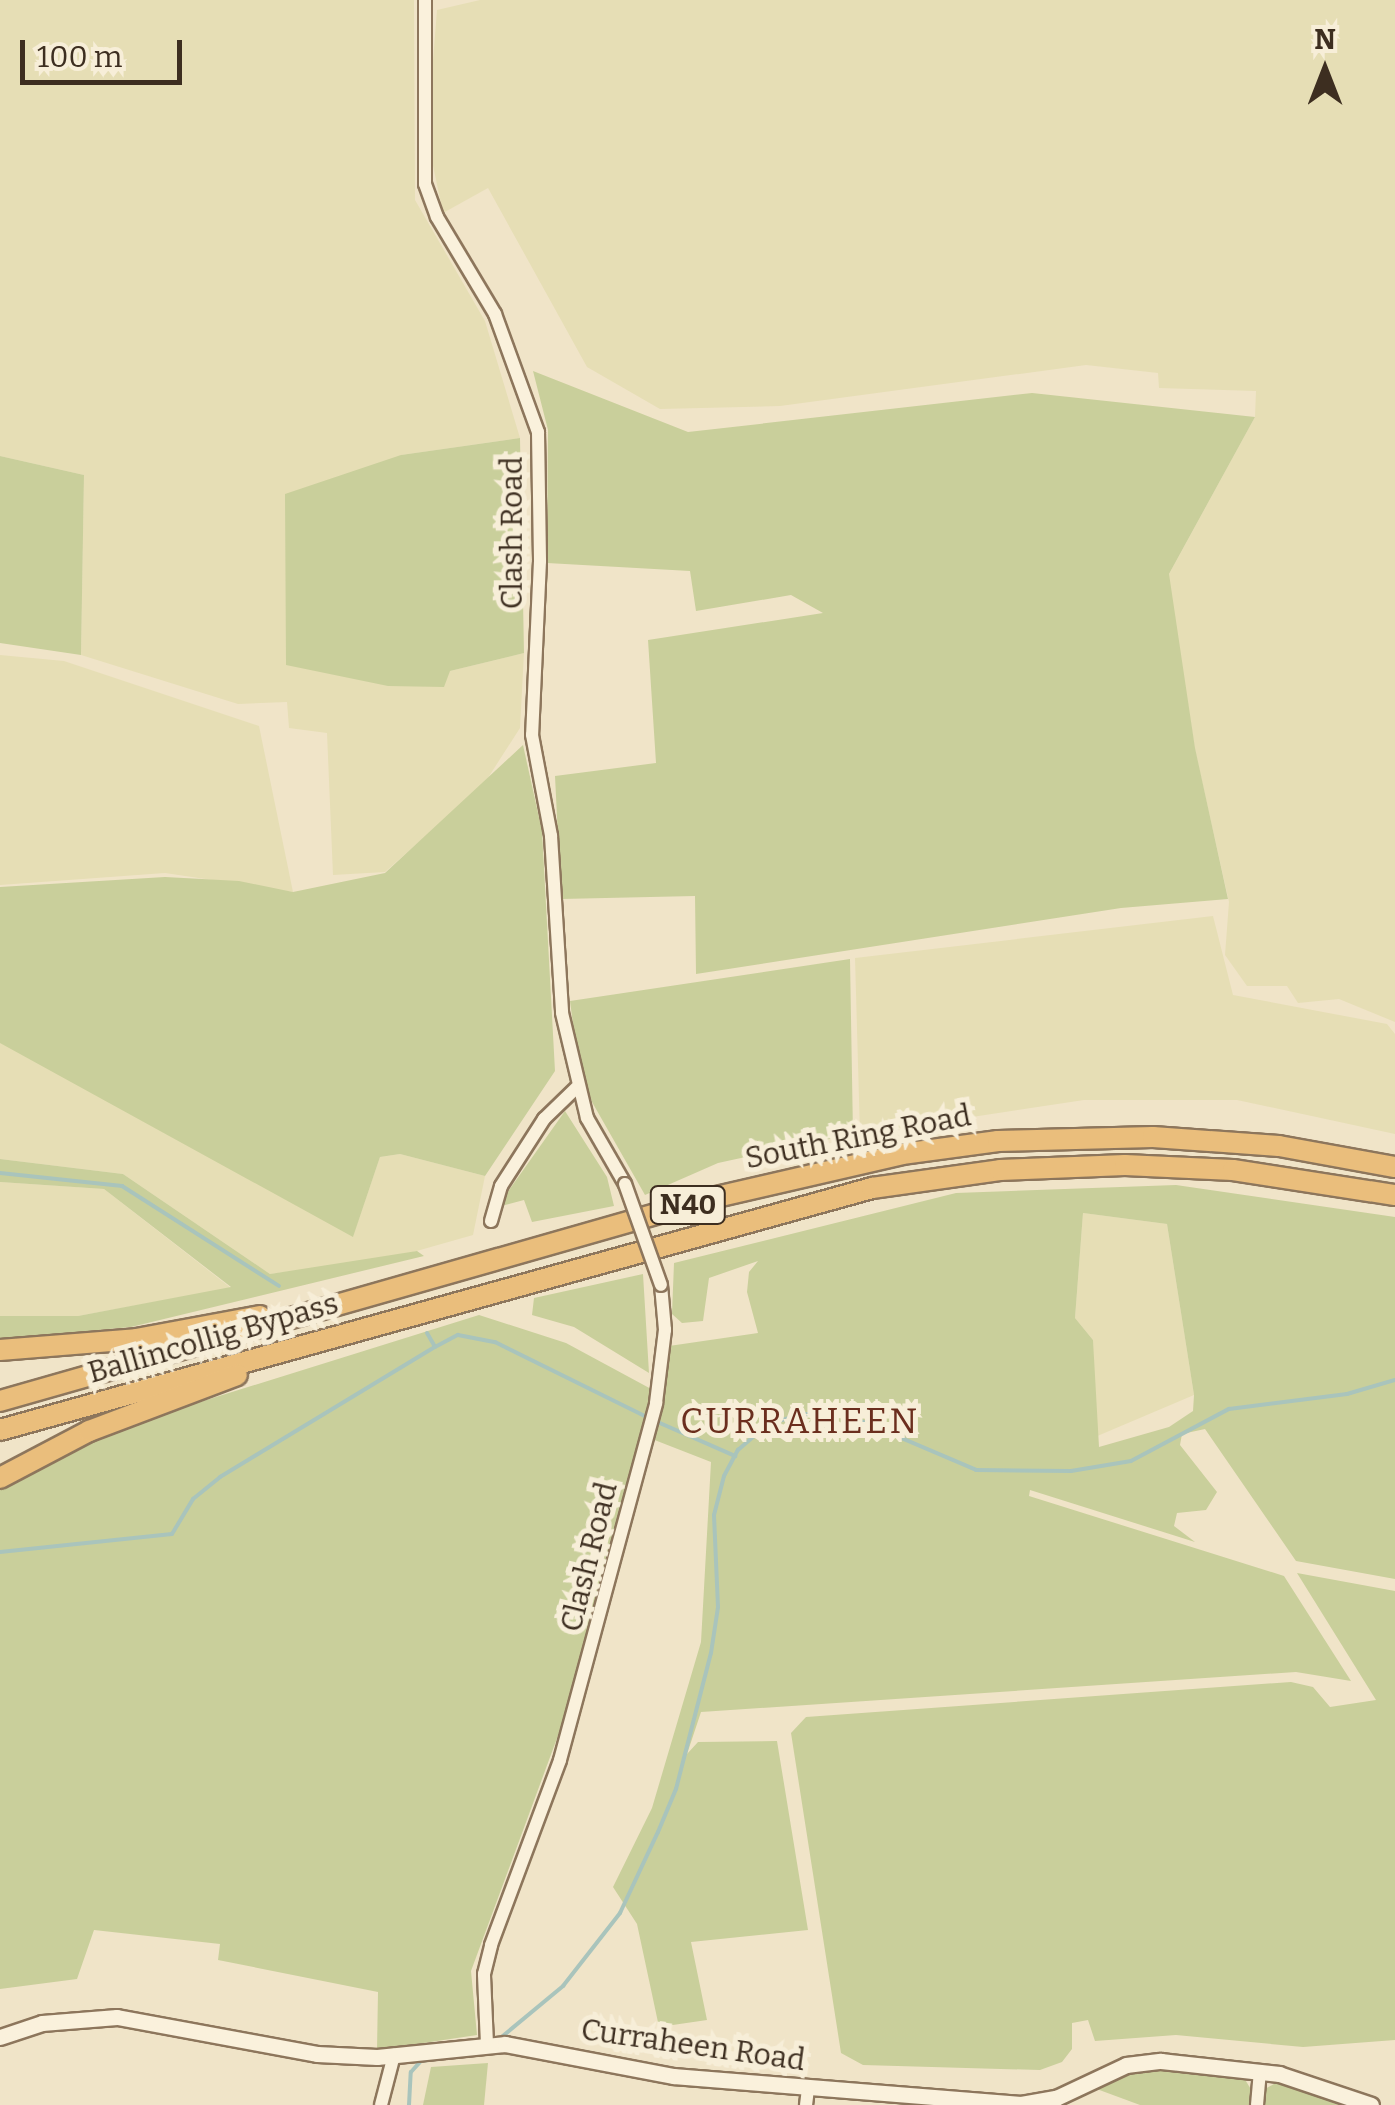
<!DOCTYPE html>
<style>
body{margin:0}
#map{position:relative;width:1395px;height:2105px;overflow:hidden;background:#f0e4c8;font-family:Bitter,serif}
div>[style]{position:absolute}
.farmland>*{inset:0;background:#e6deb5}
.green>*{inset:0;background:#c9cf9b}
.stream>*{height:4px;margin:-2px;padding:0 2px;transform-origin:2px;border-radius:2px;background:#a9c4bc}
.roads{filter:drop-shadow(2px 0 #8d765c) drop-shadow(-2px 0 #8d765c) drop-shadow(0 2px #8d765c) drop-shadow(0 -2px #8d765c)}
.minor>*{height:12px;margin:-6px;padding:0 6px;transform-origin:6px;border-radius:6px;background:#faf1dc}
.tertiary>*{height:15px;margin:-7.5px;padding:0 7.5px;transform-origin:7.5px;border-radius:7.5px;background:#faf1dc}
.trunk>*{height:20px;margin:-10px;padding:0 10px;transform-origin:10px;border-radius:10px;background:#eabe7c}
.bridges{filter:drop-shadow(2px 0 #8d765c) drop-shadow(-2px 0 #8d765c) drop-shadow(0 2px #8d765c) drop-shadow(0 -2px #8d765c)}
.minor-bridge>*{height:12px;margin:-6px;padding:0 6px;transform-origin:6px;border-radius:6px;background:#faf1dc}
span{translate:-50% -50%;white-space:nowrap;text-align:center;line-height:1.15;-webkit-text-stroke:10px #f7eed8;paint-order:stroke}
.shield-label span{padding:2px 8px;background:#f7eed8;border:2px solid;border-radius:8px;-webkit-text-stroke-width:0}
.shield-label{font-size:28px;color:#3d2e20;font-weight:700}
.street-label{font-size:30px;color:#3d2e20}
.quarter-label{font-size:35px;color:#6b2e1e;letter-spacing:2.5px}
.north{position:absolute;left:1275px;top:20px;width:100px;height:100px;-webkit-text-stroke:8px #f7eed8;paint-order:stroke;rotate:0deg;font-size:28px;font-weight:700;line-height:40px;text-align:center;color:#3d2e20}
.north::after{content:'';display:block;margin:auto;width:35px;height:45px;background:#3d2e20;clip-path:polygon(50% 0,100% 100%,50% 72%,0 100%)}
.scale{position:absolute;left:20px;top:40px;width:162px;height:45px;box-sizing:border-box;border:5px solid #3d2e20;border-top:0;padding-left:12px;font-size:30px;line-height:35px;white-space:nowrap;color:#3d2e20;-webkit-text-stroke:8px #f7eed8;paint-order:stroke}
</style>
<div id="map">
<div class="farmland">
<div style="clip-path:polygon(0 0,414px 0,415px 200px,485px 321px,520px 438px,401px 455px,450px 671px,524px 653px,520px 728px,484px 784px,385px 872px,333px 875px,327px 733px,289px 728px,287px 702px,238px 704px,81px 655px,84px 475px,0 456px)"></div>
<div style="clip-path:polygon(480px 0,1395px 0,1395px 1022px,1339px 999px,1298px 1003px,1287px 986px,1247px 986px,1225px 955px,1229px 902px,1195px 750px,1168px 576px,1255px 417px,1256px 391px,1159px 388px,1158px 373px,1086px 365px,780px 406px,660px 409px,587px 367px,488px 188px,443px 213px,427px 137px,437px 10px)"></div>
<div style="clip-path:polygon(0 655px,64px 661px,259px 726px,293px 892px,165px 873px,0 885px)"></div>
<div style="clip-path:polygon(1213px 916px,1233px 995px,1387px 1024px,1395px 1034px,1395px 1134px,1237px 1100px,1084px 1100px,860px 1134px,855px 958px)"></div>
<div style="clip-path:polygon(0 1039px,353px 1236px,380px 1157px,400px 1154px,485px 1176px,473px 1235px,392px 1258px,270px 1274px,123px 1174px,0 1159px)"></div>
<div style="clip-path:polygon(0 1182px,104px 1189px,231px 1288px,78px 1316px,0 1316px)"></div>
<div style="clip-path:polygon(1083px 1213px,1167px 1224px,1194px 1395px,1095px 1437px,1093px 1340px,1075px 1318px)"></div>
</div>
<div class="green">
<div style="clip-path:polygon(533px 371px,688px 432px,1032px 393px,1255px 417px,1169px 574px,1195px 748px,1228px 899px,1121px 908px,696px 974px,695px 896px,561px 899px,555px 776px,656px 763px,648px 640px,823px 613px,791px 595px,696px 611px,690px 571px,547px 563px,548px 430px)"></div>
<div style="clip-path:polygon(520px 438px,524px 653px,450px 671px,444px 687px,388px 686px,286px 665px,285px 494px,401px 455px)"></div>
<div style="clip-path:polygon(0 456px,84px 475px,81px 655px,0 643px)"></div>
<div style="clip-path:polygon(523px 745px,542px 831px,555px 1071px,485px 1176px,400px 1154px,380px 1157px,353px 1237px,0 1043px,0 887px,165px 877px,239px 881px,293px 892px,385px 873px)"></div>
<div style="clip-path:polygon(850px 959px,853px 1134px,718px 1163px,645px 1195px,592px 1102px,578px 1063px,570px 1001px)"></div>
<div style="clip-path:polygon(565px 1111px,607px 1177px,614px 1206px,532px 1222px,524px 1200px,497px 1207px)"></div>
<div style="clip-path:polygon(0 1159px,123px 1174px,270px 1274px,417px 1251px,424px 1256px,131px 1327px,0 1339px,0 1316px,78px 1316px,231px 1287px,104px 1189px,0 1182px)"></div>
<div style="clip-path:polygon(evenodd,1176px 1185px,1395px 1217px,1395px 1579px,1296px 1561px,1205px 1429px,1182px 1434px,1180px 1445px,1217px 1492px,1206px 1510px,1177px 1513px,1174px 1526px,1195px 1542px,1030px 1490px,1029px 1496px,1284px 1576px,1351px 1681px,1296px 1672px,701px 1712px,687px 1754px,698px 1742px,777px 1741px,808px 1930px,691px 1942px,707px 2020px,659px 2027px,637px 1924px,613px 1887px,652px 1808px,701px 1642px,711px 1462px,652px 1439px,669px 1346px,758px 1333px,747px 1292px,749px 1272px,758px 1261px,709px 1278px,703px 1321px,682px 1323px,672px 1314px,674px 1263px,956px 1193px,1176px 1185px,1083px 1213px,1167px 1224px,1194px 1395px,1193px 1411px,1169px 1427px,1099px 1447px,1093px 1340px,1075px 1318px,1083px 1213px)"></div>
<div style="clip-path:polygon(643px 1274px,649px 1373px,574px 1327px,532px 1315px,534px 1298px)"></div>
<div style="clip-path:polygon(479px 1315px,566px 1343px,653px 1390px,573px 1695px,471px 1971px,477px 2035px,377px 2050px,378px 1992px,218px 1960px,220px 1944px,94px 1930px,77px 1979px,0 1989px,0 1489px,107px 1431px)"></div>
<div style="clip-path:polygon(1297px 1573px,1395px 1591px,1395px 2040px,1303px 2047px,1176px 2035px,1095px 2041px,1088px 2020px,1072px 2023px,1072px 2049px,1062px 2062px,1040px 2070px,863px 2065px,841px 2053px,791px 1733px,806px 1717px,1291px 1682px,1313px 1687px,1330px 1707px,1376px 1700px)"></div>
<div style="clip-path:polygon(488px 2063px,484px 2105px,423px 2105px,431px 2067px)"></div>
<div style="clip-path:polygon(1153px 2066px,1241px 2073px,1252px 2091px,1249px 2105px,1140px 2105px,1094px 2088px,1128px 2070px)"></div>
<div style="clip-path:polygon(1281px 2080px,1354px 2105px,1264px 2105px,1265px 2089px)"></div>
</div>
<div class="stream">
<div style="left:0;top:1173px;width:123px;rotate:6.1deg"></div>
<div style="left:122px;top:1186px;width:186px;rotate:32.5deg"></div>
<div style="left:427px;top:1333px;width:16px;rotate:60deg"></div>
<div style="left:435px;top:1347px;width:26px;rotate:-28deg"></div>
<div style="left:458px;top:1335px;width:38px;rotate:11deg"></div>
<div style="left:495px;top:1342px;width:167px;rotate:26.3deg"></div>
<div style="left:653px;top:1420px;width:90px;rotate:23.7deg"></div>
<div style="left:0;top:1552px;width:173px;rotate:-6deg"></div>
<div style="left:172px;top:1534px;width:41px;rotate:-59deg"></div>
<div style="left:193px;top:1499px;width:35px;rotate:-39deg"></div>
<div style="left:220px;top:1477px;width:251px;rotate:-31.2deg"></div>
<div style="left:498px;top:2040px;width:85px;rotate:-39.7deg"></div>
<div style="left:563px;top:1986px;width:93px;rotate:-52deg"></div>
<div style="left:620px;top:1913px;width:89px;rotate:-64.9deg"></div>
<div style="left:658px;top:1832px;width:47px;rotate:-67.3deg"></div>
<div style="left:676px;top:1789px;width:140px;rotate:-75.6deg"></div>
<div style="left:711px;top:1653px;width:47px;rotate:-81.3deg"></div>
<div style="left:718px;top:1607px;width:92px;rotate:-92.5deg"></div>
<div style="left:714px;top:1515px;width:40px;rotate:-75.6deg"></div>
<div style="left:724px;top:1476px;width:30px;rotate:-62deg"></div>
<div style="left:738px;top:1450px;width:40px;rotate:-41deg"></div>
<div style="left:768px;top:1424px;width:35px;rotate:-16deg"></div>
<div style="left:802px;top:1414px;width:43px"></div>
<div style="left:845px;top:1414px;width:142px;rotate:23.1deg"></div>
<div style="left:976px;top:1470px;width:95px;rotate:0.6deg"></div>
<div style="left:1071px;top:1471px;width:61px;rotate:-9.5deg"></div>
<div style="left:1131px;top:1461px;width:111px;rotate:-28deg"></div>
<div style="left:1229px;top:1409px;width:119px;rotate:-7.2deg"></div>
<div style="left:1347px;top:1394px;width:50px;rotate:-16.3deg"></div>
<div style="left:409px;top:2105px;width:33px;rotate:-87deg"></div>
<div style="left:411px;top:2072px;width:15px;rotate:-48deg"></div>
<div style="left:421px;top:2061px;width:69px;rotate:-8.4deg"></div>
</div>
<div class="roads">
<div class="minor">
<div style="left:425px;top:0;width:184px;rotate:90deg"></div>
<div style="left:425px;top:184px;width:35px;rotate:70deg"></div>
<div style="left:437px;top:217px;width:113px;rotate:59.1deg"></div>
<div style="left:495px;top:314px;width:126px;rotate:70deg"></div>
<div style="left:538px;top:432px;width:129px;rotate:89.1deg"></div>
<div style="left:540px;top:561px;width:174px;rotate:92.6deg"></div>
<div style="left:532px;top:735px;width:103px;rotate:79.3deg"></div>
<div style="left:551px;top:836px;width:177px;rotate:86.4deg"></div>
<div style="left:562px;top:1013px;width:108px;rotate:76.6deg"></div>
<div style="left:587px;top:1118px;width:76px;rotate:60.1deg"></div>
<div style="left:491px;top:1221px;width:36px;rotate:-74deg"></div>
<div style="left:501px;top:1186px;width:80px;rotate:-57.3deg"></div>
<div style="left:544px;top:1119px;width:45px;rotate:-44.1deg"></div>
<div style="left:487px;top:2044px;width:70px;rotate:-92.5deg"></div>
<div style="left:484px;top:1974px;width:30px;rotate:-76deg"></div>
<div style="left:491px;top:1945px;width:197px;rotate:-69.5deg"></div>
<div style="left:560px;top:1760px;width:370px;rotate:-74.9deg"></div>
<div style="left:656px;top:1403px;width:74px;rotate:-83deg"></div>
<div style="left:665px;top:1330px;width:45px;rotate:-95.1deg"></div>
<div style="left:381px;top:2105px;width:52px;rotate:-75.4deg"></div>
<div style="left:806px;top:2105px;width:16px;rotate:-83deg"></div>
<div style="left:1257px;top:2105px;width:34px;rotate:-85deg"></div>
</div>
<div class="tertiary">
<div style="left:0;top:2037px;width:44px;rotate:-18.4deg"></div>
<div style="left:42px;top:2023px;width:75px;rotate:-4.6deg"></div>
<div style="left:117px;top:2017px;width:203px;rotate:10.5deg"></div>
<div style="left:317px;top:2054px;width:60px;rotate:2.9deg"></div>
<div style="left:377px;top:2057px;width:129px;rotate:-5.8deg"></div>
<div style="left:505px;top:2044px;width:171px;rotate:10.8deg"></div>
<div style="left:673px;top:2076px;width:349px;rotate:4.6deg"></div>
<div style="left:1021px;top:2104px;width:36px;rotate:-10deg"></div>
<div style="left:1056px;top:2098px;width:77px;rotate:-25.2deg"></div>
<div style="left:1126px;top:2065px;width:35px;rotate:-7deg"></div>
<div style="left:1161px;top:2061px;width:119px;rotate:6.3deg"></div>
<div style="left:1279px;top:2074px;width:97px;rotate:18.6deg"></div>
</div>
<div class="trunk">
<div style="left:0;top:1350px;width:136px;rotate:-4.6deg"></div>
<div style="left:136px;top:1339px;width:126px;rotate:-10.5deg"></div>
<div style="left:0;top:1401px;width:740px;rotate:-15.91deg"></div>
<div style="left:712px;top:1198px;width:195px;rotate:-13deg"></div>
<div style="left:902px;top:1154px;width:97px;rotate:-7.7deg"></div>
<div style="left:998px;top:1141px;width:155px;rotate:-1.5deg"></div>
<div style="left:1153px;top:1137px;width:126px;rotate:4.1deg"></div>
<div style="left:1279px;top:1146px;width:118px;rotate:10.3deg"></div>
<div style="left:0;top:1430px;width:905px;rotate:-15.51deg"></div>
<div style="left:872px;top:1188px;width:129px;rotate:-8deg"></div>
<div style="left:1000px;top:1170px;width:125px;rotate:-2.3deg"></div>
<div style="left:1125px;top:1165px;width:108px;rotate:2.7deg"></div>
<div style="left:1233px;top:1170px;width:164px;rotate:8.8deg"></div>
<div style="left:0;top:1478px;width:101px;rotate:-27.8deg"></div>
<div style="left:89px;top:1431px;width:158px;rotate:-20.7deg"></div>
</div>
</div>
<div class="bridges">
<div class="minor-bridge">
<div style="left:625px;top:1184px;width:107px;rotate:70.4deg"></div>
</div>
</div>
<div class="shield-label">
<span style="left:688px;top:1205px">N40</span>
</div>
<div class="street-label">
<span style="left:512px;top:533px;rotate:-90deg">Clash Road</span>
<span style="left:858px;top:1137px;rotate:-11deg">South Ring Road</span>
<span style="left:213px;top:1338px;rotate:-16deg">Ballincollig Bypass</span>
<span style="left:589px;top:1557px;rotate:-76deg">Clash Road</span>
<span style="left:693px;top:2045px;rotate:8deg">Curraheen Road</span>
</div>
<div class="quarter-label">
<span style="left:800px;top:1421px">CURRAHEEN</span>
</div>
<div class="north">N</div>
<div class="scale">100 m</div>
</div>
